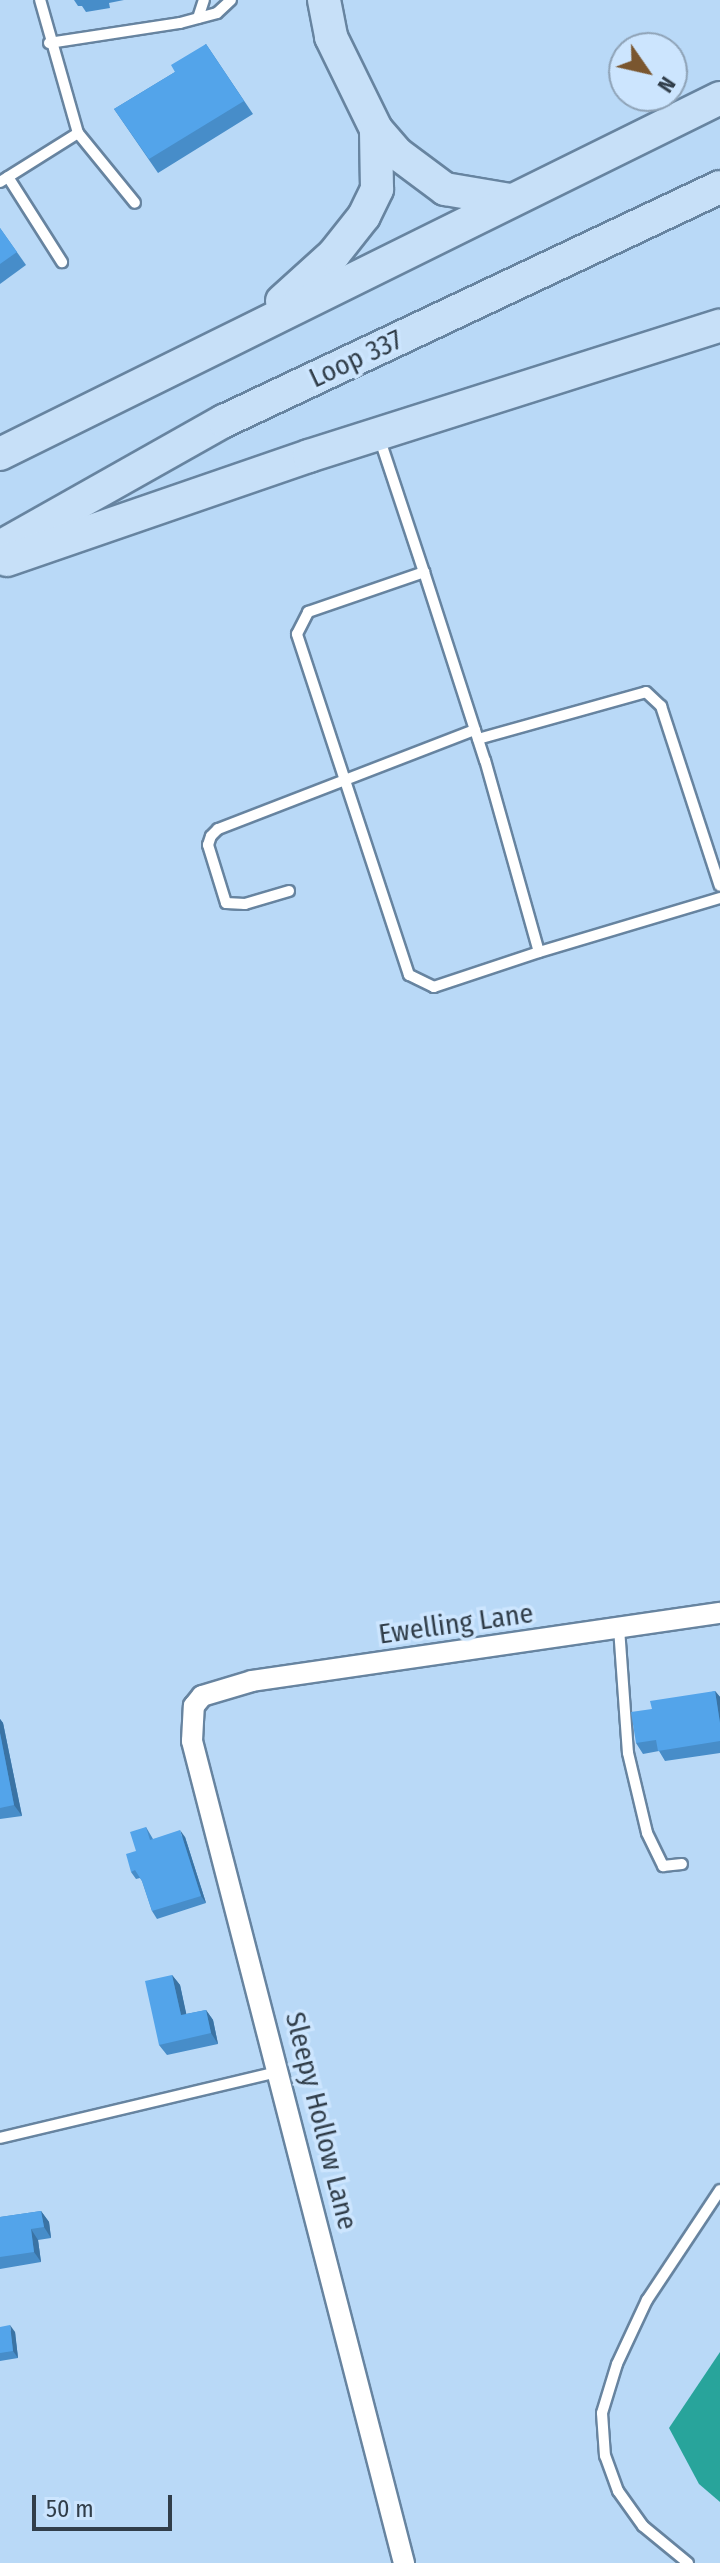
<!DOCTYPE html>
<style>
body{margin:0}
#map{position:relative;width:720px;height:2563px;overflow:hidden;background:#b9d9f7;font-family:"Fira Sans Condensed",sans-serif}
div>[style]{position:absolute}
.water>*{inset:0;background:#28a49b}
.roads{filter:drop-shadow(2px 0 #6784a0) drop-shadow(-2px 0 #6784a0) drop-shadow(0 2px #6784a0) drop-shadow(0 -2px #6784a0)}
.lane>*{height:10px;margin:-5px;padding:0 5px;transform-origin:5px;border-radius:5px;background:#fff}
.street>*{height:20px;margin:-10px;padding:0 10px;transform-origin:10px;border-radius:10px;background:#fff}
.primary>*{height:32px;margin:-16px;padding:0 16px;transform-origin:16px;border-radius:16px;background:#c7e0f8}
.wall>*{inset:0;background:#478dc9}
.shaded-wall>*{inset:0;background:#3a73a4}
.building>*{inset:0;background:#53a4ea}
span{translate:-50% -50%;white-space:nowrap;text-align:center;line-height:1.15;-webkit-text-stroke:7px #cce5fe;paint-order:stroke}
.street-label{font-size:28px;color:#313e4a}
.north{position:absolute;left:608px;top:32px;width:80px;height:80px;box-sizing:border-box;background:#cce5fe;border:2px solid #8ea2b6;border-radius:50%;rotate:124deg;font-size:22px;font-weight:700;line-height:32px;text-align:center;color:#313e4a}
.north::after{content:'';display:block;margin:auto;width:28px;height:36px;background:#7a562f;clip-path:polygon(50% 0,100% 100%,50% 72%,0 100%)}
.scale{position:absolute;left:32px;top:2495px;width:140px;height:36px;box-sizing:border-box;border:4px solid #313e4a;border-top:0;padding-left:10px;font-size:24px;line-height:28px;white-space:nowrap;color:#313e4a;-webkit-text-stroke:6px #cce5fe;paint-order:stroke}
</style>
<div id="map">
<div class="water">
<div style="clip-path:polygon(720px 2352px,720px 2502px,699px 2484px,669px 2428px)"></div>
</div>
<div class="roads">
<div class="lane">
<div style="left:198px;top:18px;width:19px;rotate:-72deg"></div>
<div style="left:49px;top:43px;width:133px;rotate:-8.7deg"></div>
<div style="left:180px;top:23px;width:38px;rotate:-15deg"></div>
<div style="left:217px;top:13px;width:19px;rotate:-43deg"></div>
<div style="left:78px;top:133px;width:90px;rotate:50.8deg"></div>
<div style="left:8px;top:177px;width:101px;rotate:57.6deg"></div>
<div style="left:0;top:182px;width:92px;rotate:-32.1deg"></div>
<div style="left:78px;top:133px;width:138px;rotate:-105.9deg"></div>
<div style="left:379px;top:437px;width:142px;rotate:71.6deg"></div>
<div style="left:424px;top:572px;width:166px;rotate:72.1deg"></div>
<div style="left:475px;top:730px;width:32px;rotate:72deg"></div>
<div style="left:485px;top:760px;width:199px;rotate:74.3deg"></div>
<div style="left:539px;top:952px;width:111px;rotate:161.6deg"></div>
<div style="left:434px;top:987px;width:28px;rotate:-154deg"></div>
<div style="left:409px;top:975px;width:359px;rotate:-108.2deg"></div>
<div style="left:297px;top:634px;width:25px;rotate:-63deg"></div>
<div style="left:308px;top:612px;width:123px;rotate:-19deg"></div>
<div style="left:478px;top:739px;width:174px;rotate:-15.6deg"></div>
<div style="left:646px;top:692px;width:21px;rotate:43deg"></div>
<div style="left:661px;top:706px;width:189px;rotate:71.9deg"></div>
<div style="left:289px;top:891px;width:46px;rotate:163.5deg"></div>
<div style="left:245px;top:904px;width:19px;rotate:-177deg"></div>
<div style="left:226px;top:903px;width:61px;rotate:-107.2deg"></div>
<div style="left:208px;top:845px;width:9px;rotate:-72deg"></div>
<div style="left:211px;top:836px;width:10px;rotate:-45deg"></div>
<div style="left:218px;top:829px;width:275px;rotate:-21.1deg"></div>
<div style="left:539px;top:952px;width:189px;rotate:-16.6deg"></div>
<div style="left:619px;top:1628px;width:125px;rotate:85.9deg"></div>
<div style="left:628px;top:1753px;width:82px;rotate:76.6deg"></div>
<div style="left:647px;top:1833px;width:37px;rotate:64deg"></div>
<div style="left:663px;top:1866px;width:19px;rotate:-6deg"></div>
<div style="left:0;top:2138px;width:286px;rotate:-13.4deg"></div>
<div style="left:688px;top:2563px;width:58px;rotate:-140.6deg"></div>
<div style="left:643px;top:2526px;width:43px;rotate:-125.5deg"></div>
<div style="left:618px;top:2491px;width:37px;rotate:-110deg"></div>
<div style="left:605px;top:2456px;width:43px;rotate:-94deg"></div>
<div style="left:602px;top:2413px;width:51px;rotate:-73deg"></div>
<div style="left:617px;top:2364px;width:71px;rotate:-64.9deg"></div>
<div style="left:647px;top:2300px;width:132px;rotate:-56.4deg"></div>
</div>
<div class="street">
<div style="left:404px;top:2563px;width:849px;rotate:-104.46deg"></div>
<div style="left:192px;top:1741px;width:35px;rotate:-87deg"></div>
<div style="left:194px;top:1706px;width:13px;rotate:-51deg"></div>
<div style="left:202px;top:1696px;width:52px;rotate:-16.7deg"></div>
<div style="left:252px;top:1681px;width:473px;rotate:-8.3deg"></div>
</div>
<div class="primary">
<div style="left:324px;top:0;width:38px;rotate:79deg"></div>
<div style="left:331px;top:37px;width:102px;rotate:63.9deg"></div>
<div style="left:376px;top:129px;width:33px;rotate:49deg"></div>
<div style="left:398px;top:154px;width:59px;rotate:36.7deg"></div>
<div style="left:445px;top:189px;width:66px;rotate:9.6deg"></div>
<div style="left:282px;top:301px;width:70px;rotate:-42.1deg"></div>
<div style="left:334px;top:254px;width:48px;rotate:-51.7deg"></div>
<div style="left:364px;top:216px;width:30px;rotate:-64deg"></div>
<div style="left:377px;top:189px;width:60px;rotate:-91deg"></div>
<div style="left:0;top:454px;width:803px;rotate:-26.31deg"></div>
<div style="left:0;top:547px;width:257px;rotate:-29.4deg"></div>
<div style="left:224px;top:421px;width:548px;rotate:-25.26deg"></div>
<div style="left:7px;top:560px;width:319px;rotate:-19deg"></div>
<div style="left:309px;top:456px;width:431px;rotate:-17.6deg"></div>
</div>
</div>
<div class="wall">
<div style="clip-path:polygon(74px 0,124px 0,109px 3px,110px 8px,86px 12px,82px 6px,78px 6px)"></div>
<div style="clip-path:polygon(206px 44px,253px 114px,158px 173px,114px 109px,175px 72px)"></div>
<div style="clip-path:polygon(0 228px,26px 265px,0 284px)"></div>
<div style="clip-path:polygon(715px 1691px,720px 1697px,720px 1753px,665px 1761px,659px 1751px,643px 1754px,636px 1743px,652px 1709px)"></div>
<div style="clip-path:polygon(0 1719px,3px 1723px,22px 1816px,0 1819px)"></div>
<div style="clip-path:polygon(146px 1827px,153px 1839px,185px 1837px,206px 1903px,157px 1919px,152px 1911px,142px 1881px,140px 1878px,136px 1879px,131px 1872px)"></div>
<div style="clip-path:polygon(172px 1975px,180px 1985px,186px 2014px,206px 2010px,213px 2020px,218px 2044px,167px 2055px,159px 2045px)"></div>
<div style="clip-path:polygon(41px 2211px,49px 2222px,51px 2238px,38px 2240px,41px 2262px,0 2269px,0 2217px)"></div>
<div style="clip-path:polygon(0 2327px,15px 2332px,18px 2358px,0 2361px)"></div>
</div>
<div class="shaded-wall">
<div style="clip-path:polygon(715px 1691px,720px 1697px,720px 1723px)"></div>
<div style="clip-path:polygon(0 1719px,3px 1723px,22px 1816px,14px 1805px,0 1733px)"></div>
<div style="clip-path:polygon(180px 1830px,185px 1837px,206px 1903px,201px 1896px)"></div>
<div style="clip-path:polygon(172px 1975px,180px 1985px,189px 2026px,181px 2015px)"></div>
<div style="clip-path:polygon(206px 2010px,213px 2020px,218px 2044px,211px 2033px)"></div>
<div style="clip-path:polygon(41px 2211px,49px 2222px,51px 2238px,44px 2227px)"></div>
<div style="clip-path:polygon(31px 2229px,38px 2240px,41px 2262px,34px 2252px)"></div>
<div style="clip-path:polygon(10px 2325px,15px 2332px,18px 2358px,13px 2351px)"></div>
</div>
<div class="building">
<div style="clip-path:polygon(206px 44px,244px 101px,149px 159px,114px 109px,175px 72px,171px 65px)"></div>
<div style="clip-path:polygon(0 228px,17px 252px,0 264px)"></div>
<div style="clip-path:polygon(715px 1691px,720px 1723px,720px 1741px,658px 1751px,656px 1740px,636px 1743px,631px 1712px,652px 1709px,650px 1701px)"></div>
<div style="clip-path:polygon(0 1733px,14px 1805px,0 1808px)"></div>
<div style="clip-path:polygon(146px 1827px,150px 1840px,180px 1830px,201px 1896px,152px 1911px,142px 1881px,135px 1870px,131px 1872px,126px 1854px,136px 1851px,130px 1832px)"></div>
<div style="clip-path:polygon(172px 1975px,181px 2015px,206px 2010px,211px 2033px,159px 2045px,145px 1981px)"></div>
<div style="clip-path:polygon(41px 2211px,44px 2227px,31px 2229px,34px 2252px,0 2257px,0 2217px)"></div>
<div style="clip-path:polygon(10px 2325px,13px 2351px,0 2353px,0 2327px)"></div>
</div>
<div class="street-label">
<span style="left:356px;top:359px;rotate:-25deg">Loop 337</span>
<span style="left:456px;top:1624px;rotate:-8deg">Ewelling Lane</span>
<span style="left:321px;top:2121px;rotate:76deg">Sleepy Hollow Lane</span>
</div>
<div class="north">N</div>
<div class="scale">50 m</div>
</div>
